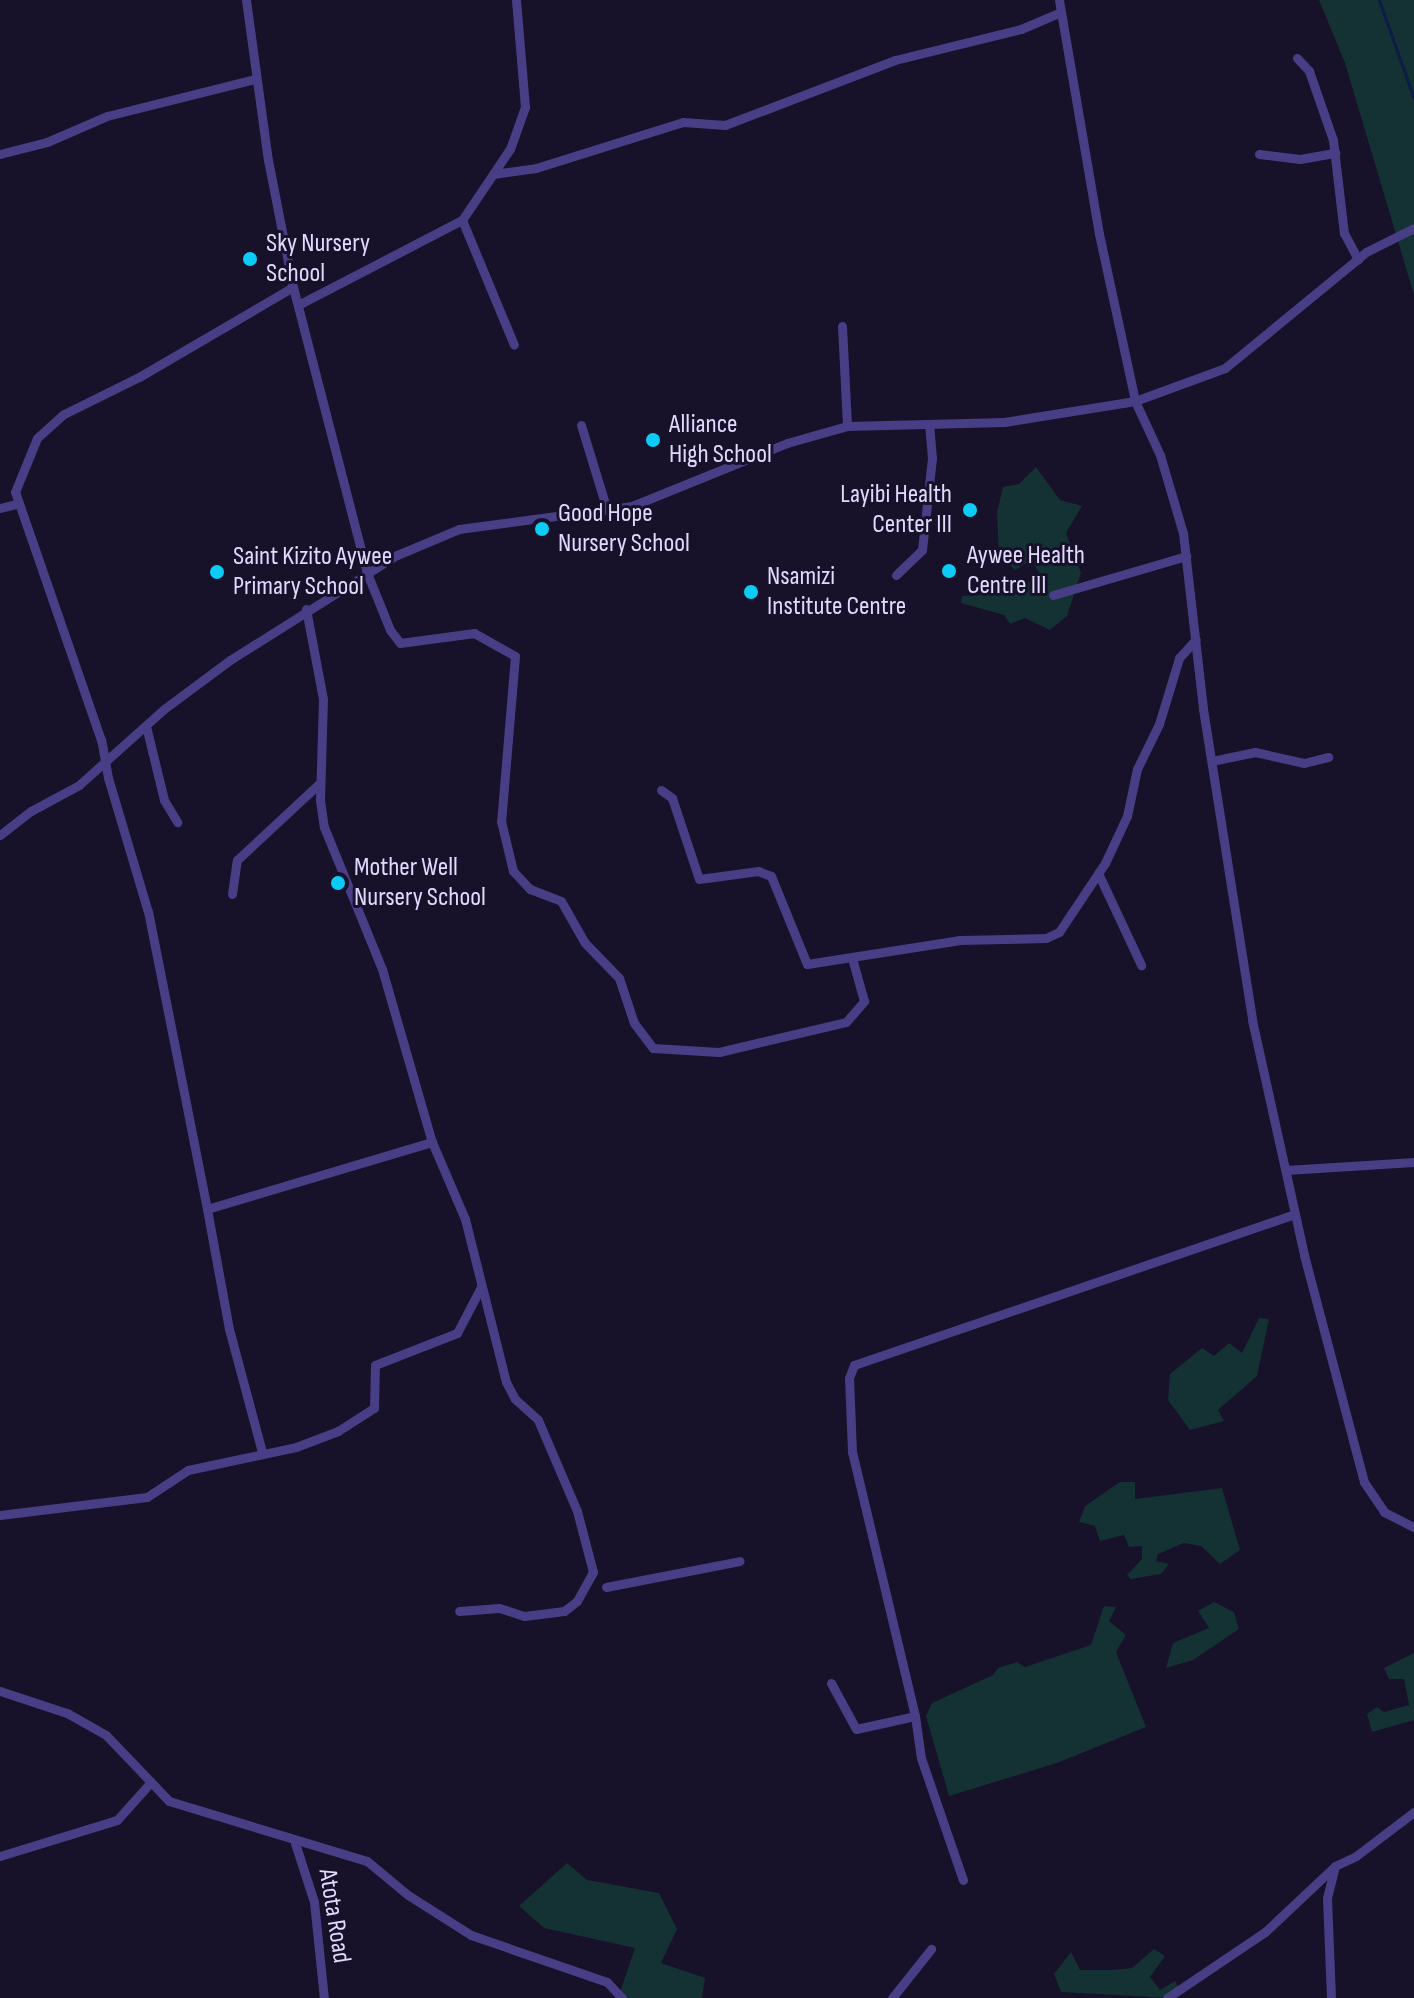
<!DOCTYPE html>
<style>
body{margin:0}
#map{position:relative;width:1414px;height:1998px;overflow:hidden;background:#171129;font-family:"Sofia Sans Condensed",sans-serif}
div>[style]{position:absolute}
.green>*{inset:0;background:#143133}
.stream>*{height:3px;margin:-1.5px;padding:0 1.5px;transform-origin:1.5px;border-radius:1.5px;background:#0d1d47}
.minor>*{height:9px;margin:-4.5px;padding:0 4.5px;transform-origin:4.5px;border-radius:4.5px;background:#473e86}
.dots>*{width:22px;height:22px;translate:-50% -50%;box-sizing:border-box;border:4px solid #171129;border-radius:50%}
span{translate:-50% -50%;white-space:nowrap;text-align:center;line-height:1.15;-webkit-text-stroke:6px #171129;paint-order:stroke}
.poi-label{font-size:26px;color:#e1dafe}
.left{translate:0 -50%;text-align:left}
.right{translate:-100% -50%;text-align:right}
.street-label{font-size:26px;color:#e1dafe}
</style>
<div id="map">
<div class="green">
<div style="clip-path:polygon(1319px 0,1414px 0,1414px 295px,1345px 63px)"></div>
<div style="clip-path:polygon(1036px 467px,1060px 500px,1082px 506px,1066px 533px,1081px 573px,1067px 616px,1050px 630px,1025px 618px,1010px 624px,1004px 615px,961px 603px,962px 596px,1014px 593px,1040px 574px,1031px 560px,1015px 570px,999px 554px,997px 512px,1003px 487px,1019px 484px)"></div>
<div style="clip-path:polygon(1259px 1318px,1269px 1319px,1257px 1376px,1218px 1410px,1224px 1421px,1190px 1430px,1168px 1400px,1170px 1374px,1202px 1348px,1214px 1356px,1229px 1343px,1242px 1353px)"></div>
<div style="clip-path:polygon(1120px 1482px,1135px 1482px,1135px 1499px,1222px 1488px,1240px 1550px,1220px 1564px,1201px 1546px,1184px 1543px,1158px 1554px,1156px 1561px,1169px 1564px,1161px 1574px,1131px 1579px,1127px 1575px,1142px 1559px,1142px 1546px,1129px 1547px,1124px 1535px,1100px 1541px,1095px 1526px,1079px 1522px,1085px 1506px)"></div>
<div style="clip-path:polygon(1214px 1602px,1234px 1612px,1239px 1629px,1193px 1660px,1166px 1668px,1173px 1643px,1209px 1628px,1198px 1611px)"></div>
<div style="clip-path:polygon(1104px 1606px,1116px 1607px,1109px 1621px,1126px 1635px,1116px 1652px,1146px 1727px,1057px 1763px,949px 1796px,926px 1716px,932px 1703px,993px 1675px,998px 1668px,1017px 1662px,1025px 1667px,1091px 1645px)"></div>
<div style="clip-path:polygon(1414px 1653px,1414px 1720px,1372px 1732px,1367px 1714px,1377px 1707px,1384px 1712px,1409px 1705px,1404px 1679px,1389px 1679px,1384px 1668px)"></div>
<div style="clip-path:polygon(567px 1863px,587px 1880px,659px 1893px,677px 1929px,661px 1963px,705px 1978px,702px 1998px,618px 1998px,635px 1948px,544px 1928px,519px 1906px)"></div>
<div style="clip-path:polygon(1154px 1949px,1165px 1956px,1150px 1977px,1160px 1990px,1175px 1981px,1180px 1990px,1170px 1998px,1061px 1992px,1054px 1974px,1071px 1952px,1080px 1970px,1113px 1970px,1132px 1968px)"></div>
</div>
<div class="stream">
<div style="left:1379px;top:0;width:105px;rotate:70.5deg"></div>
</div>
<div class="minor">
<div style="left:246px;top:0;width:162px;rotate:82.2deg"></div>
<div style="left:268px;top:160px;width:129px;rotate:78.9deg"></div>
<div style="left:293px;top:287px;width:295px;rotate:75.5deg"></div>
<div style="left:367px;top:573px;width:61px;rotate:68deg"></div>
<div style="left:390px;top:630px;width:16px;rotate:52deg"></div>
<div style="left:400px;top:643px;width:75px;rotate:-7.7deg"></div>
<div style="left:474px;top:633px;width:47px;rotate:29.3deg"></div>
<div style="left:515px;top:656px;width:166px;rotate:94.8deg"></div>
<div style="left:501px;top:821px;width:51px;rotate:76.5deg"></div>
<div style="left:513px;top:871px;width:25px;rotate:47deg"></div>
<div style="left:530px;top:889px;width:33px;rotate:21deg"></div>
<div style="left:561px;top:901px;width:48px;rotate:60.3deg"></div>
<div style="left:585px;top:943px;width:49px;rotate:45.8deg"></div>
<div style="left:619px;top:978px;width:47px;rotate:71.6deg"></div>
<div style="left:634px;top:1023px;width:31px;rotate:53deg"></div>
<div style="left:653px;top:1048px;width:66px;rotate:3.5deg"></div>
<div style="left:719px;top:1052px;width:130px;rotate:-13.3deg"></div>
<div style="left:846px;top:1022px;width:28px;rotate:-49deg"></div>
<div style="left:864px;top:1001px;width:45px;rotate:-105.6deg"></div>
<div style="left:1059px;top:0;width:237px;rotate:80.3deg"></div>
<div style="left:1099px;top:234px;width:171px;rotate:77.8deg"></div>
<div style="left:1135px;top:401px;width:60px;rotate:65.2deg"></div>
<div style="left:1160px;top:455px;width:81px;rotate:73.6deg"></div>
<div style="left:1183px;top:533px;width:177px;rotate:83.5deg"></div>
<div style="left:1203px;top:709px;width:315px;rotate:81deg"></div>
<div style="left:1252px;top:1020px;width:241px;rotate:77.5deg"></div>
<div style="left:1304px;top:1255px;width:235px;rotate:75.2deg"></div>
<div style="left:1364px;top:1482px;width:36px;rotate:56deg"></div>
<div style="left:1384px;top:1512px;width:34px;rotate:27deg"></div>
<div style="left:1297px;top:58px;width:18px;rotate:47deg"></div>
<div style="left:1309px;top:71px;width:73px;rotate:70.8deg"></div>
<div style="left:1333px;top:140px;width:94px;rotate:83.3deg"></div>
<div style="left:1344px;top:233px;width:30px;rotate:62deg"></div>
<div style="left:0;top:154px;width:49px;rotate:-14.3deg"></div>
<div style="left:47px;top:142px;width:65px;rotate:-23.4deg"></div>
<div style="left:107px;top:116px;width:153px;rotate:-14deg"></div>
<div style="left:1259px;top:154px;width:41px;rotate:7deg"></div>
<div style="left:1300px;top:159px;width:36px;rotate:-10deg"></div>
<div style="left:493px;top:174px;width:30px;rotate:-56deg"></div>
<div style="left:510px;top:149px;width:45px;rotate:-70.3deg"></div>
<div style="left:525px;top:107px;width:107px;rotate:-94.8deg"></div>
<div style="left:462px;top:220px;width:135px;rotate:67.4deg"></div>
<div style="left:298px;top:305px;width:185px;rotate:-27.4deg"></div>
<div style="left:462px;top:220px;width:55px;rotate:-56deg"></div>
<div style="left:493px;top:174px;width:43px;rotate:-7.9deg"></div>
<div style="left:536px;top:168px;width:154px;rotate:-17.4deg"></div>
<div style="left:683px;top:122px;width:42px;rotate:4.1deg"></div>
<div style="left:725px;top:125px;width:182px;rotate:-20.9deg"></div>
<div style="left:895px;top:60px;width:130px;rotate:-13.8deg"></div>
<div style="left:1021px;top:29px;width:43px;rotate:-23deg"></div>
<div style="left:842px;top:326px;width:100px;rotate:87.1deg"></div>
<div style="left:581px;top:425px;width:89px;rotate:73deg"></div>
<div style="left:0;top:508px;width:16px;rotate:-14deg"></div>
<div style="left:896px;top:575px;width:36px;rotate:-44deg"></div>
<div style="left:922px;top:550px;width:93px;rotate:-83.8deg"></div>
<div style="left:932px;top:458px;width:32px;rotate:-95deg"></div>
<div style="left:1053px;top:595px;width:139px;rotate:-16.3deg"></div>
<div style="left:306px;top:609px;width:92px;rotate:79.3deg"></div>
<div style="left:323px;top:699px;width:101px;rotate:91.7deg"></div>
<div style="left:320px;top:800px;width:27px;rotate:82deg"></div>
<div style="left:324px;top:827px;width:153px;rotate:67.8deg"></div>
<div style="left:382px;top:969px;width:180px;rotate:73.9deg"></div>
<div style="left:432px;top:1142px;width:84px;rotate:66.8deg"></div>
<div style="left:465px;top:1219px;width:168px;rotate:75.9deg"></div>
<div style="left:506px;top:1382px;width:19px;rotate:62deg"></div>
<div style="left:515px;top:1399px;width:31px;rotate:42deg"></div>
<div style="left:538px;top:1420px;width:99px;rotate:66.8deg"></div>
<div style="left:577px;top:1511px;width:63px;rotate:75.3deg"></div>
<div style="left:593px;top:1572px;width:33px;rotate:119deg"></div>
<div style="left:577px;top:1601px;width:16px;rotate:142deg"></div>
<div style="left:564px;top:1611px;width:40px;rotate:172.9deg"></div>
<div style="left:524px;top:1616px;width:26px;rotate:-162deg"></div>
<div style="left:499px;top:1608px;width:40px;rotate:175.7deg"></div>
<div style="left:146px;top:726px;width:76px;rotate:76.3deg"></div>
<div style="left:164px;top:800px;width:26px;rotate:59deg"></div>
<div style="left:1212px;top:761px;width:44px;rotate:-11.8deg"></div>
<div style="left:1255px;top:752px;width:50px;rotate:12.7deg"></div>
<div style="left:1304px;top:763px;width:25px;rotate:-14deg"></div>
<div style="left:661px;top:790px;width:14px;rotate:36deg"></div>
<div style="left:672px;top:798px;width:85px;rotate:71.6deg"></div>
<div style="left:699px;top:879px;width:60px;rotate:-7.7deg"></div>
<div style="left:758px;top:871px;width:14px;rotate:21deg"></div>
<div style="left:771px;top:876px;width:95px;rotate:67.8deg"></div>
<div style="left:807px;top:964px;width:155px;rotate:-8.9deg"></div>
<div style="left:960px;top:940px;width:86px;rotate:-1.3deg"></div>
<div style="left:1046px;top:938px;width:14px;rotate:-25deg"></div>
<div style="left:1059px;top:932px;width:83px;rotate:-56.3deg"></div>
<div style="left:1105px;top:863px;width:52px;rotate:-64.9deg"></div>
<div style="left:1127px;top:816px;width:48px;rotate:-78deg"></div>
<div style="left:1137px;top:769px;width:50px;rotate:-63.9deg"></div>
<div style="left:1159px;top:724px;width:69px;rotate:-73.1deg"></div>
<div style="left:1179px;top:658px;width:25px;rotate:-48deg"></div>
<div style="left:0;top:835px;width:39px;rotate:-38deg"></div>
<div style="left:31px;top:811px;width:55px;rotate:-28.4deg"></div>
<div style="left:79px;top:785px;width:114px;rotate:-41.8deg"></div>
<div style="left:164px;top:709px;width:82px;rotate:-36.6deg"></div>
<div style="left:230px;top:660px;width:197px;rotate:-32.2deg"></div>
<div style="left:397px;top:555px;width:67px;rotate:-22.8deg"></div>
<div style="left:459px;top:529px;width:175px;rotate:-7.6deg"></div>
<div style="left:632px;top:506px;width:167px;rotate:-22.1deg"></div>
<div style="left:787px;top:443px;width:62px;rotate:-15.8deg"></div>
<div style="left:847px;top:426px;width:157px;rotate:-1.5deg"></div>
<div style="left:1004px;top:422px;width:133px;rotate:-9.1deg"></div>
<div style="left:1135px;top:401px;width:96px;rotate:-20.1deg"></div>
<div style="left:1225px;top:368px;width:183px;rotate:-39.4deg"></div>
<div style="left:1366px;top:252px;width:54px;rotate:-26.6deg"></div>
<div style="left:1098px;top:873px;width:102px;rotate:64.9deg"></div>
<div style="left:232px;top:894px;width:34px;rotate:-82deg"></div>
<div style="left:237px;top:860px;width:113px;rotate:-42.9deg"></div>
<div style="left:1286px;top:1170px;width:128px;rotate:-3.6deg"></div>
<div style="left:207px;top:1209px;width:303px;rotate:-101.2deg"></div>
<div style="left:148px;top:912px;width:140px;rotate:-106.6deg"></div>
<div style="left:108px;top:778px;width:39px;rotate:-100deg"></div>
<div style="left:101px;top:740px;width:262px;rotate:-109.1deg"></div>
<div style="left:15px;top:492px;width:58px;rotate:-67.8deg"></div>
<div style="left:37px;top:438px;width:36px;rotate:-42deg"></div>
<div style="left:64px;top:414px;width:84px;rotate:-26.3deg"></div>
<div style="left:139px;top:377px;width:178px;rotate:-30.3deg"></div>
<div style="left:262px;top:1452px;width:127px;rotate:-105deg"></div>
<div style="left:229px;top:1329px;width:122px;rotate:-100.4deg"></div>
<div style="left:207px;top:1209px;width:235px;rotate:-16.6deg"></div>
<div style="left:0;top:1515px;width:148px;rotate:-7deg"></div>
<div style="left:147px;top:1497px;width:49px;rotate:-33.4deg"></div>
<div style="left:188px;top:1470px;width:110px;rotate:-12deg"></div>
<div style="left:296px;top:1447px;width:45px;rotate:-20.9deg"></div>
<div style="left:338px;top:1431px;width:43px;rotate:-32.6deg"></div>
<div style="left:374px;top:1408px;width:43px;rotate:-88.7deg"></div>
<div style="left:375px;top:1365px;width:88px;rotate:-21.3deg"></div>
<div style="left:457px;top:1333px;width:52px;rotate:-62.4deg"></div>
<div style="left:606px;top:1587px;width:136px;rotate:-11deg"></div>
<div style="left:831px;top:1683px;width:52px;rotate:61.5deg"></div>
<div style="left:856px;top:1729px;width:60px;rotate:-12.4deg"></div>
<div style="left:915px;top:1716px;width:271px;rotate:-103.4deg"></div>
<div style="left:852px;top:1452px;width:74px;rotate:-92.3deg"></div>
<div style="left:849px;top:1378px;width:14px;rotate:-69deg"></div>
<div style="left:854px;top:1365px;width:466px;rotate:-18.9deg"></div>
<div style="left:0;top:1691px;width:71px;rotate:18.2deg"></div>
<div style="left:67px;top:1713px;width:45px;rotate:29.4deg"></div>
<div style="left:106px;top:1735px;width:91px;rotate:46.3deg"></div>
<div style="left:169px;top:1801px;width:207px;rotate:16.9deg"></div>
<div style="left:367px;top:1861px;width:53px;rotate:39.7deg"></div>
<div style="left:408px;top:1895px;width:75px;rotate:32.4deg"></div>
<div style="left:471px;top:1935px;width:144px;rotate:19.1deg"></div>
<div style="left:607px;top:1982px;width:22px;rotate:47deg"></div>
<div style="left:915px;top:1716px;width:42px;rotate:81.9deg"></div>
<div style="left:921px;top:1758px;width:129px;rotate:71deg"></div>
<div style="left:295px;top:1843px;width:62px;rotate:72.1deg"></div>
<div style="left:314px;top:1902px;width:97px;rotate:84.1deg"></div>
<div style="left:0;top:1856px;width:122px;rotate:-17.1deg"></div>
<div style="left:117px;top:1820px;width:51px;rotate:-48.2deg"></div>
<div style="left:892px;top:1998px;width:63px;rotate:-51.5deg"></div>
<div style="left:1167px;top:1998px;width:118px;rotate:-34deg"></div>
<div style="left:1265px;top:1932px;width:96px;rotate:-43.3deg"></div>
<div style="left:1335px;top:1866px;width:23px;rotate:-25deg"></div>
<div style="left:1356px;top:1856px;width:73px;rotate:-37.2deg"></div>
<div style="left:1331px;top:1998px;width:100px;rotate:-92.3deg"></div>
<div style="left:1327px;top:1898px;width:30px;rotate:-76deg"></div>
</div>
<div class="dots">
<div style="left:250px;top:259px;background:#0dcbf7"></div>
<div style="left:653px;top:440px;background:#0dcbf7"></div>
<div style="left:970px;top:510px;background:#0dcbf7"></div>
<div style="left:542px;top:529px;background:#0dcbf7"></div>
<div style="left:949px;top:571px;background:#0dcbf7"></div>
<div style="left:217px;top:572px;background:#0dcbf7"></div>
<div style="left:751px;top:592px;background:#0dcbf7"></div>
<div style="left:338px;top:883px;background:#0dcbf7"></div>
</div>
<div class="poi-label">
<span class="left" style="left:266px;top:259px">Sky Nursery<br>School</span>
<span class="left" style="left:669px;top:440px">Alliance<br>High School</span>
<span class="right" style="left:952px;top:510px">Layibi Health<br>Center III</span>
<span class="left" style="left:558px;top:529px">Good Hope<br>Nursery School</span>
<span class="left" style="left:967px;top:571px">Aywee Health<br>Centre III</span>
<span class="left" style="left:233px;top:572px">Saint Kizito Aywee<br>Primary School</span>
<span class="left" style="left:767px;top:592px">Nsamizi<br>Institute Centre</span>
<span class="left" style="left:354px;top:883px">Mother Well<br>Nursery School</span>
</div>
<div class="street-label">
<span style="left:334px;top:1916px;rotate:81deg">Atota Road</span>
</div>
</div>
